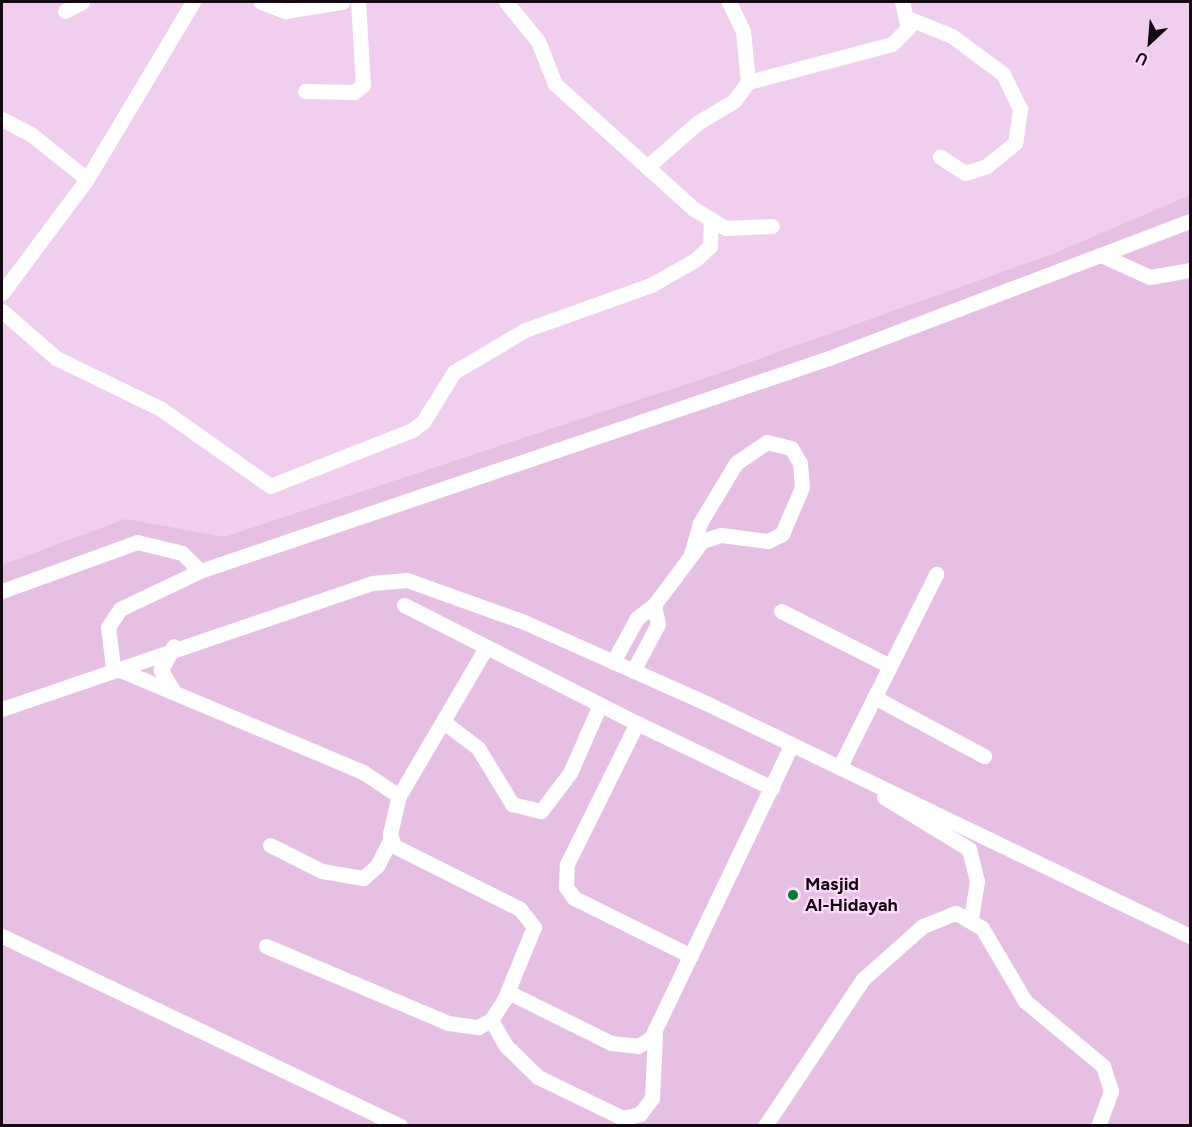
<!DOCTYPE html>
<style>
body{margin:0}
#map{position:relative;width:1192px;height:1127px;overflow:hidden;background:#efcfed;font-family:Figtree,sans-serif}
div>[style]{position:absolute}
.built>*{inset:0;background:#e5c0e2}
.minor>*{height:15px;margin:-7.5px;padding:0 7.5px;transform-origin:7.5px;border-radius:7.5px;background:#fff}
.dots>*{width:16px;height:16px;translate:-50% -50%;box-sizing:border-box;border:3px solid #fddcfa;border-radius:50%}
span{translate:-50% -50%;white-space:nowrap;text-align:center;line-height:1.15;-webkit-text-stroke:4.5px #fddcfa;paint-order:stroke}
.poi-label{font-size:18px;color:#150a14;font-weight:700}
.left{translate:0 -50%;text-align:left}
.frame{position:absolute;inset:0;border:3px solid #150a14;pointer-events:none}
.north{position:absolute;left:1120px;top:12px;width:60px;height:60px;-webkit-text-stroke:4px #fddcfa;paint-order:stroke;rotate:206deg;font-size:16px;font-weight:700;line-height:24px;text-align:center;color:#150a14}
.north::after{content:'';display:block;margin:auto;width:21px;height:27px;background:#150a14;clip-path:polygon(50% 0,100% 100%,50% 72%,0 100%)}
</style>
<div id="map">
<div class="built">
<div style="clip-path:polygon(1190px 195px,1190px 1125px,2px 1126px,2px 565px,125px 519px,224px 537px,714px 375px,1053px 254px)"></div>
</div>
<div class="minor">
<div style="left:261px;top:2px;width:26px;rotate:21deg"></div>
<div style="left:285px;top:11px;width:58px;rotate:-9deg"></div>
<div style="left:506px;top:2px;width:50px;rotate:50.6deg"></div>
<div style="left:538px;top:41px;width:46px;rotate:68.4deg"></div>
<div style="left:555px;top:84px;width:187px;rotate:42deg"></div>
<div style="left:694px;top:209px;width:37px;rotate:31deg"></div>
<div style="left:726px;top:228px;width:46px;rotate:-2.5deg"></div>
<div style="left:65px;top:11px;width:19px;rotate:-28deg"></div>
<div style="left:910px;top:19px;width:45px;rotate:22deg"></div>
<div style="left:952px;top:36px;width:64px;rotate:36.7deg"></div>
<div style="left:1003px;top:74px;width:39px;rotate:64deg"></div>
<div style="left:1020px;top:109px;width:34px;rotate:98deg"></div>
<div style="left:1015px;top:143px;width:36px;rotate:141deg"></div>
<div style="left:987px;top:166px;width:23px;rotate:162deg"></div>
<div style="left:965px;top:173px;width:30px;rotate:-147deg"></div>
<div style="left:748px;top:82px;width:149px;rotate:-14.8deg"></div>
<div style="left:892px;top:44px;width:23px;rotate:-45deg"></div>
<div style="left:908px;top:28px;width:27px;rotate:-103deg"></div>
<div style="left:305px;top:91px;width:49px;rotate:1.2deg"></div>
<div style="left:354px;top:92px;width:11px;rotate:-38deg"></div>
<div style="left:363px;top:85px;width:83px;rotate:-93.4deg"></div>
<div style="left:2px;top:119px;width:34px;rotate:28deg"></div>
<div style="left:32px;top:135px;width:70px;rotate:38.7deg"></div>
<div style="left:647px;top:167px;width:67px;rotate:-41.3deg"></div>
<div style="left:697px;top:123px;width:43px;rotate:-30.7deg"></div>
<div style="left:734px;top:101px;width:24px;rotate:-54deg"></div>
<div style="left:748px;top:82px;width:51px;rotate:-95.6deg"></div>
<div style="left:743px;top:31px;width:32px;rotate:-116deg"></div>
<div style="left:1103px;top:256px;width:51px;rotate:24.1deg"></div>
<div style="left:1150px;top:277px;width:41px;rotate:-9.9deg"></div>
<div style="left:2px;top:293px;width:142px;rotate:-53.3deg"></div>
<div style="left:87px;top:179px;width:206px;rotate:-59.1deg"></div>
<div style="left:2px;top:311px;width:72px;rotate:41deg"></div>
<div style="left:56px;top:358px;width:117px;rotate:25.9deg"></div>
<div style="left:161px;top:409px;width:133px;rotate:35.2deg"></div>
<div style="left:270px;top:486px;width:153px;rotate:-21.5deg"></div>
<div style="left:412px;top:430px;width:14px;rotate:-36deg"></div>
<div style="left:423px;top:422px;width:59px;rotate:-58.2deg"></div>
<div style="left:454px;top:372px;width:82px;rotate:-30.6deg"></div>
<div style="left:525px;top:330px;width:134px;rotate:-19.7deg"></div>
<div style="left:651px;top:285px;width:51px;rotate:-29.6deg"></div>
<div style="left:695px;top:260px;width:21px;rotate:-43deg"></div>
<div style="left:710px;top:246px;width:24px;rotate:-88deg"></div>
<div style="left:2px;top:591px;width:144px;rotate:-19.9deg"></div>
<div style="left:137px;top:542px;width:46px;rotate:13.7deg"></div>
<div style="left:182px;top:553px;width:25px;rotate:45deg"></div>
<div style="left:404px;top:605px;width:261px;rotate:26.9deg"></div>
<div style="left:781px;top:611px;width:122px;rotate:26.8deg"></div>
<div style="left:613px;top:662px;width:50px;rotate:-61.4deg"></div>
<div style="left:637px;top:618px;width:21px;rotate:-37deg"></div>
<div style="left:654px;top:605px;width:80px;rotate:-53.1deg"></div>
<div style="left:702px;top:541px;width:20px;rotate:-18deg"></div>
<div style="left:721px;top:535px;width:47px;rotate:7.3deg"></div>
<div style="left:768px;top:541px;width:16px;rotate:-27deg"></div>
<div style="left:782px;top:534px;width:51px;rotate:-66.9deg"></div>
<div style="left:802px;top:487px;width:24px;rotate:-95deg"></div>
<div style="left:800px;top:463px;width:17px;rotate:-121deg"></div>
<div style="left:791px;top:448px;width:25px;rotate:-166deg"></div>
<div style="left:767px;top:442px;width:37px;rotate:146deg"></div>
<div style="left:736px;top:463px;width:70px;rotate:121deg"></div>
<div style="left:700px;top:523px;width:33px;rotate:106deg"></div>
<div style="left:633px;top:671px;width:53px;rotate:-62deg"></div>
<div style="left:658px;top:624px;width:19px;rotate:-102deg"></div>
<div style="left:174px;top:692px;width:26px;rotate:-121deg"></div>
<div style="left:161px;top:670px;width:27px;rotate:-62deg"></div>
<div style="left:874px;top:697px;width:125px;rotate:28.2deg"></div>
<div style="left:2px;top:709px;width:391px;rotate:-18.8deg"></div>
<div style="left:372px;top:583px;width:35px;rotate:-5deg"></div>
<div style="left:407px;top:580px;width:124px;rotate:19.7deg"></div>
<div style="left:524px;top:622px;width:204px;rotate:24deg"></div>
<div style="left:710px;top:705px;width:533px;rotate:25.7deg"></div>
<div style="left:445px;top:723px;width:41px;rotate:37.1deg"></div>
<div style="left:478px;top:748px;width:66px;rotate:58.7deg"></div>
<div style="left:512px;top:804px;width:30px;rotate:14deg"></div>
<div style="left:541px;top:811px;width:48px;rotate:-52.7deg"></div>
<div style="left:570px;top:773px;width:72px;rotate:-66.3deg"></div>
<div style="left:840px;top:766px;width:215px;rotate:-63.4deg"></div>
<div style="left:399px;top:796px;width:172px;rotate:-59.6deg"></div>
<div style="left:884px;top:797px;width:100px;rotate:31.5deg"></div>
<div style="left:969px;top:849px;width:33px;rotate:76deg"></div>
<div style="left:977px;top:881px;width:37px;rotate:99deg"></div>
<div style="left:270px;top:845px;width:58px;rotate:26.6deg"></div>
<div style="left:322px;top:871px;width:42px;rotate:9.7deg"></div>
<div style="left:363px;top:878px;width:18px;rotate:-41deg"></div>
<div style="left:377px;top:866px;width:29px;rotate:-63deg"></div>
<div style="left:2px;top:936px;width:441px;rotate:25.5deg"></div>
<div style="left:266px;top:946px;width:198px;rotate:22.9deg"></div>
<div style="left:448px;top:1023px;width:30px;rotate:8deg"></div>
<div style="left:478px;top:1027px;width:15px;rotate:-28deg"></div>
<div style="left:491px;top:1020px;width:24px;rotate:-57deg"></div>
<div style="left:504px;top:1000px;width:79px;rotate:-67.7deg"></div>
<div style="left:534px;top:927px;width:23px;rotate:-128deg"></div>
<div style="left:520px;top:909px;width:141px;rotate:-153.4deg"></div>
<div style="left:394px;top:846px;width:13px;rotate:-108deg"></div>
<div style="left:390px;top:834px;width:39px;rotate:-77deg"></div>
<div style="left:399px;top:796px;width:43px;rotate:-146.3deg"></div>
<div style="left:363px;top:772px;width:271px;rotate:-157.2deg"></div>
<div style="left:113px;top:667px;width:40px;rotate:-97.1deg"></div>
<div style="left:108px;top:627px;width:22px;rotate:-56deg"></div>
<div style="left:120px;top:609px;width:89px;rotate:-25.4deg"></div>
<div style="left:200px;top:571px;width:664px;rotate:-18.71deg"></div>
<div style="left:829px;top:358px;width:386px;rotate:-20.8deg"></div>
<div style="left:691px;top:956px;width:131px;rotate:-153.6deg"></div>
<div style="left:574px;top:898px;width:14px;rotate:-126deg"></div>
<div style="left:566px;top:887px;width:23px;rotate:-88deg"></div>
<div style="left:567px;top:864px;width:157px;rotate:-63.6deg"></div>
<div style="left:637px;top:723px;width:150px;rotate:25.7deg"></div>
<div style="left:508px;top:992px;width:115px;rotate:26.3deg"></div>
<div style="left:611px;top:1043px;width:27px;rotate:6deg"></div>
<div style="left:638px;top:1046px;width:15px;rotate:-32deg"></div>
<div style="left:651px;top:1038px;width:324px;rotate:-64.4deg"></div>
<div style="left:491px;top:1020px;width:30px;rotate:60deg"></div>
<div style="left:506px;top:1046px;width:45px;rotate:44.1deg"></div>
<div style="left:538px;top:1077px;width:94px;rotate:25.8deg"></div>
<div style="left:623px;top:1118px;width:17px;rotate:-13deg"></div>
<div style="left:640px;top:1114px;width:20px;rotate:-53deg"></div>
<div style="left:652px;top:1098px;width:64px;rotate:-87.3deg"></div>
<div style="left:765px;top:1126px;width:177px;rotate:-56.3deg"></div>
<div style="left:863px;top:979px;width:80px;rotate:-41.5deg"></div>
<div style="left:923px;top:926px;width:35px;rotate:-22deg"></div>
<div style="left:956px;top:913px;width:30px;rotate:30deg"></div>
<div style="left:982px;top:928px;width:85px;rotate:59.5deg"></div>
<div style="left:1025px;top:1001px;width:102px;rotate:39.8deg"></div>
<div style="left:1103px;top:1066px;width:26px;rotate:72deg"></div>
<div style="left:1111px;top:1091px;width:37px;rotate:110deg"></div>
</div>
<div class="dots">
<div style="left:793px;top:895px;background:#017b32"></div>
</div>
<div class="poi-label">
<span class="left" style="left:805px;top:895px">Masjid<br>Al-Hidayah</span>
</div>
<div class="frame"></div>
<div class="north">U</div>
</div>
